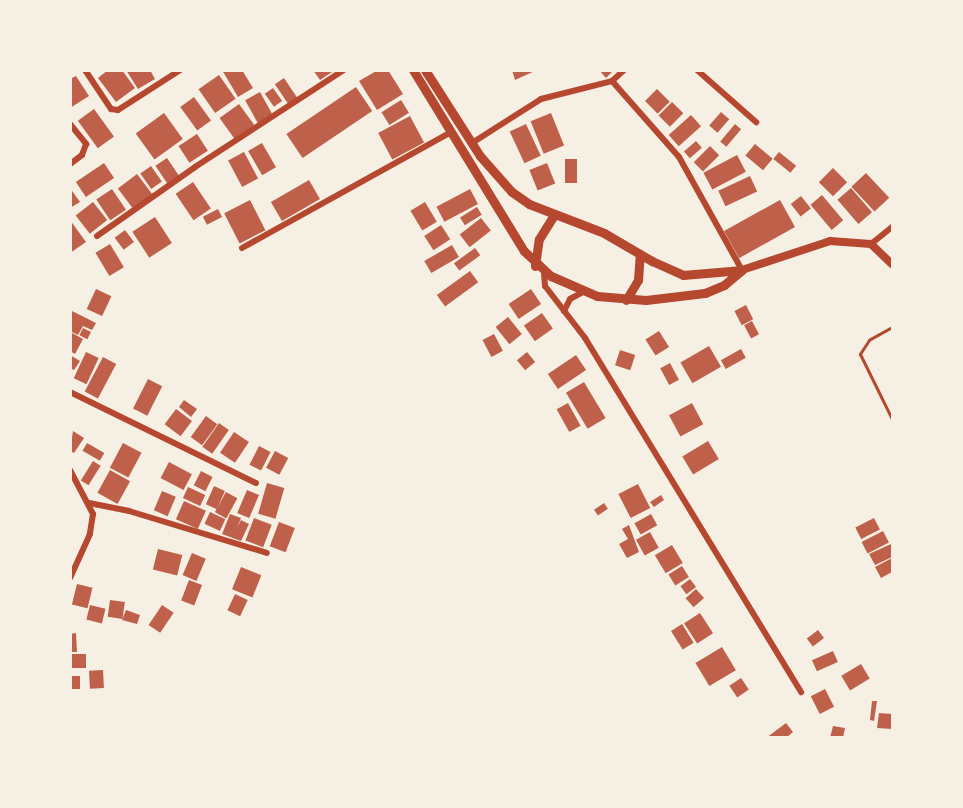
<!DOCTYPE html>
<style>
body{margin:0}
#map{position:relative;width:963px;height:808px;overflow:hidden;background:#f6efe4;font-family:Karla,sans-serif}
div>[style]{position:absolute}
.building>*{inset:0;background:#bf614a;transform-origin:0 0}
.service>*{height:3px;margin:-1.5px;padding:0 1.5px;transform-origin:1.5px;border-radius:1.5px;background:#b5482f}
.minor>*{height:6px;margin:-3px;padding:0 3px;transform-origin:3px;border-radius:3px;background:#b5482f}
.secondary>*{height:8px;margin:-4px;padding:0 4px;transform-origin:4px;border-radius:4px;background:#b5482f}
.primary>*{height:9px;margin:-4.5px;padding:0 4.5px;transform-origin:4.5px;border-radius:4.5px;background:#b5482f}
span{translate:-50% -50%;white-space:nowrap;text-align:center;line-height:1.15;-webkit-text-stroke:4.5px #f6efe4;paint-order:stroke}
.frame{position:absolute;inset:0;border:72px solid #f6efe4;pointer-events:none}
</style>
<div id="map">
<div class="building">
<div style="clip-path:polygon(108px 70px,122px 70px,135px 88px,116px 102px,98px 78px)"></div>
<div style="clip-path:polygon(126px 70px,150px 70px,155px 79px,138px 89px)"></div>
<div style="clip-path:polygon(222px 70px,242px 70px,253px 88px,238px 97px)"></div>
<div style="clip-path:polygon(313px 70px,335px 70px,320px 80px)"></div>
<div style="clip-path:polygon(378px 70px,388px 70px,403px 94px,377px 110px,359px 81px)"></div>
<div style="clip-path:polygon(512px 70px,537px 70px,515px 80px)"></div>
<div style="clip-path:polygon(599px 70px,614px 70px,606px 78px)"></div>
<div style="left:219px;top:75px;width:29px;height:25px;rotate:55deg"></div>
<div style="clip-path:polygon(76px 76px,89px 96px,70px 108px,70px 79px)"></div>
<div style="left:284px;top:78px;width:27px;height:11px;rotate:56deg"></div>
<div style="left:356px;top:87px;width:29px;height:84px;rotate:56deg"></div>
<div style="left:273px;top:88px;width:16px;height:10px;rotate:55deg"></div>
<div style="left:657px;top:89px;width:18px;height:17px;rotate:45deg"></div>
<div style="left:260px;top:92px;width:26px;height:17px;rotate:61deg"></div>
<div style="left:194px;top:97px;width:29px;height:17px;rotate:54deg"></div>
<div style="left:401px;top:100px;width:15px;height:23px;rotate:58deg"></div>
<div style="left:672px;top:102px;width:16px;height:19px;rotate:45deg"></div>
<div style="left:239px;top:104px;width:26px;height:24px;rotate:54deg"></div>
<div style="left:94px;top:109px;width:34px;height:20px;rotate:54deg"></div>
<div style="left:721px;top:112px;width:11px;height:18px;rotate:41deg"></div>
<div style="left:164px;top:113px;width:32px;height:35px;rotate:54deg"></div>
<div style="left:551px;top:113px;width:35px;height:22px;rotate:68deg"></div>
<div style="left:691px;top:115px;width:15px;height:30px;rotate:48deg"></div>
<div style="left:410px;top:116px;width:30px;height:36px;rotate:62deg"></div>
<div style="left:526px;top:124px;width:35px;height:18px;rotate:65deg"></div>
<div style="left:735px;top:124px;width:8px;height:23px;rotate:40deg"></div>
<div style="left:197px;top:134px;width:20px;height:22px;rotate:57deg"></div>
<div style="left:696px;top:141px;width:9px;height:16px;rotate:49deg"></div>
<div style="left:262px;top:143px;width:28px;height:16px;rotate:60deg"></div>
<div style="left:755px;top:144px;width:23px;height:15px;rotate:40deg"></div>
<div style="left:710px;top:146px;width:13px;height:23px;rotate:45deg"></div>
<div style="left:244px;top:152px;width:30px;height:18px;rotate:62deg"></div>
<div style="left:779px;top:152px;width:22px;height:9px;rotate:39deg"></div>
<div style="left:737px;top:155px;width:19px;height:38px;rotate:62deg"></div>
<div style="left:167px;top:158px;width:22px;height:14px;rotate:56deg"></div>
<div style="left:565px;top:159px;width:12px;height:24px"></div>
<div style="left:104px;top:163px;width:18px;height:34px;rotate:56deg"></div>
<div style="left:547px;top:163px;width:22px;height:19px;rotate:68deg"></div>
<div style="left:151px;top:166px;width:19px;height:13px;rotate:55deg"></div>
<div style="left:833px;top:168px;width:20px;height:20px;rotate:45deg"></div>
<div style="left:866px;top:173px;width:34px;height:20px;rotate:47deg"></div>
<div style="left:137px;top:174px;width:26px;height:24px;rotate:53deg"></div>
<div style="left:750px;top:176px;width:17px;height:35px;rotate:65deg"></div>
<div style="left:309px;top:180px;width:22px;height:44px;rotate:60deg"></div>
<div style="left:193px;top:182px;width:32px;height:21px;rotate:56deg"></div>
<div style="clip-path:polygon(70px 188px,80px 202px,70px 208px)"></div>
<div style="left:851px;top:188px;width:32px;height:18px;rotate:49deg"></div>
<div style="left:112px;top:189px;width:25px;height:19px;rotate:56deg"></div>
<div style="left:470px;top:189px;width:17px;height:38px;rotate:62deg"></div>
<div style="left:822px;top:195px;width:33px;height:15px;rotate:50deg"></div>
<div style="left:801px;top:196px;width:16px;height:13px;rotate:52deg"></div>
<div style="left:250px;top:200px;width:34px;height:29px;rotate:63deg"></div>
<div style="left:780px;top:200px;width:31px;height:64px;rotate:61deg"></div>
<div style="left:93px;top:202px;width:23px;height:22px;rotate:52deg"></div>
<div style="left:425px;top:202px;width:23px;height:17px;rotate:59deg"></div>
<div style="left:477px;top:207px;width:9px;height:20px;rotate:58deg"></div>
<div style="left:218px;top:209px;width:9px;height:17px;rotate:63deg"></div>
<div style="left:155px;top:217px;width:31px;height:27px;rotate:57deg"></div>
<div style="left:481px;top:218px;width:16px;height:27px;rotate:52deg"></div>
<div style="clip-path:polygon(70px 220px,86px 242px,70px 253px)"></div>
<div style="left:441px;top:225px;width:17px;height:20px;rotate:57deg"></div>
<div style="left:125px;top:230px;width:15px;height:13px;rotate:53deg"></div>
<div style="left:110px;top:244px;width:27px;height:17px;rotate:59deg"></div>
<div style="left:452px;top:245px;width:14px;height:32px;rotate:60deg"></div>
<div style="left:475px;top:248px;width:9px;height:26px;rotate:54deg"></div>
<div style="left:470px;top:271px;width:14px;height:41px;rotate:54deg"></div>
<div style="left:96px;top:289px;width:17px;height:22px;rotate:25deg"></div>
<div style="left:531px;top:289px;width:18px;height:27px;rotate:56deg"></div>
<div style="left:746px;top:305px;width:16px;height:13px;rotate:63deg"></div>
<div style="clip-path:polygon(70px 310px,96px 323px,92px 330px,83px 326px,78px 335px,70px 331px)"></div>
<div style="left:542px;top:313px;width:19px;height:22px;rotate:55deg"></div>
<div style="left:508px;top:317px;width:22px;height:16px;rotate:51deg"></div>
<div style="left:752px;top:321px;width:15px;height:9px;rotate:62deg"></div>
<div style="left:83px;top:328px;width:9px;height:8px;rotate:27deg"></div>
<div style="left:659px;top:331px;width:19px;height:16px;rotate:58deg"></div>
<div style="clip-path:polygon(72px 333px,83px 339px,75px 354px,70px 351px)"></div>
<div style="left:494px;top:334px;width:19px;height:13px;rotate:62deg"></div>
<div style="left:709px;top:346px;width:24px;height:33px;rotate:60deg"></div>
<div style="left:741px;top:349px;width:10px;height:23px;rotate:61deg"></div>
<div style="left:620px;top:350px;width:16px;height:16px;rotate:18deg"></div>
<div style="left:86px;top:352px;width:14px;height:29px;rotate:25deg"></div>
<div style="left:527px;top:352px;width:13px;height:13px;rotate:51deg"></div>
<div style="clip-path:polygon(70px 355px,80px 361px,74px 370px,70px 368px)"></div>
<div style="left:576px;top:355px;width:18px;height:34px;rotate:56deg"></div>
<div style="left:103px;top:357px;width:15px;height:39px;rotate:28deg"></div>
<div style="left:670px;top:363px;width:19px;height:11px;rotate:62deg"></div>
<div style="left:148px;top:379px;width:16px;height:33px;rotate:27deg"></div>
<div style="left:584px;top:382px;width:42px;height:21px;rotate:59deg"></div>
<div style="clip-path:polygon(184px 400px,197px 409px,191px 417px,179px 407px)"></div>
<div style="left:568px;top:403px;width:26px;height:13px;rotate:61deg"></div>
<div style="left:692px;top:403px;width:24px;height:26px;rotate:62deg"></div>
<div style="left:176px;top:409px;width:20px;height:19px;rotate:37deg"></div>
<div style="left:206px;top:416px;width:14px;height:26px;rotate:36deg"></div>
<div style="left:219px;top:423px;width:12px;height:29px;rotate:35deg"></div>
<div style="clip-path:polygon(73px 431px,84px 438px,74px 453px,70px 451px)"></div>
<div style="left:234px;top:432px;width:18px;height:25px;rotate:34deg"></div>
<div style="left:708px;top:441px;width:21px;height:30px;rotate:59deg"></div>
<div style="left:87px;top:443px;width:20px;height:9px;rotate:30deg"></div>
<div style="left:123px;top:443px;width:21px;height:28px;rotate:28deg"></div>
<div style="left:259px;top:446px;width:13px;height:21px;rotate:27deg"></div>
<div style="left:275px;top:451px;width:15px;height:19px;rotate:28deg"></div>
<div style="left:93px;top:461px;width:9px;height:23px;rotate:32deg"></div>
<div style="left:169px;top:462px;width:26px;height:18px;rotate:28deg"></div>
<div style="left:110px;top:470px;width:23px;height:26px;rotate:29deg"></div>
<div style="left:201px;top:471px;width:13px;height:16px;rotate:27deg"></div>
<div style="left:267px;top:483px;width:18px;height:32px;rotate:16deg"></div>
<div style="left:638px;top:484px;width:27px;height:22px;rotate:63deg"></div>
<div style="left:214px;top:486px;width:12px;height:20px;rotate:24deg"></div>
<div style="left:188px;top:487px;width:19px;height:12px;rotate:25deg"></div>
<div style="left:247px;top:490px;width:13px;height:25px;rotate:23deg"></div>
<div style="left:162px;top:491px;width:15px;height:21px;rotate:23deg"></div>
<div style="left:226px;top:492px;width:13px;height:23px;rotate:29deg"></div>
<div style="clip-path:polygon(661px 495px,664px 500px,654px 507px,650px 502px)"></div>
<div style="left:184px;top:501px;width:24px;height:20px;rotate:24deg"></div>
<div style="left:604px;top:503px;width:7px;height:12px;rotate:56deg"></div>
<div style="left:210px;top:512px;width:17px;height:13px;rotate:25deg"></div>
<div style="clip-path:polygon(230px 514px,241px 518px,237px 528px,241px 520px,249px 524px,241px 541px,222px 534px)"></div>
<div style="left:651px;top:514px;width:13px;height:19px;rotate:61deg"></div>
<div style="left:254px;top:518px;width:19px;height:24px;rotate:21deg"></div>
<div style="left:874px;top:518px;width:13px;height:21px;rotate:63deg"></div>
<div style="left:279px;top:522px;width:17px;height:26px;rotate:21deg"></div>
<div style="clip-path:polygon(629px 525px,639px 552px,627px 558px,619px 544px,628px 539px,622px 529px)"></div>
<div style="left:883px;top:531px;width:13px;height:24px;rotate:63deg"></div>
<div style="left:650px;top:532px;width:18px;height:16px;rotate:61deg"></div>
<div style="clip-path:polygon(891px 544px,892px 557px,875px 565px,869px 554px)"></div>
<div style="left:672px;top:545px;width:21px;height:20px;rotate:59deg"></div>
<div style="left:158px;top:549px;width:25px;height:21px;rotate:14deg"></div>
<div style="left:192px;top:553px;width:15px;height:24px;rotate:23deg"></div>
<div style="clip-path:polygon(892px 558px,892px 572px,881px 578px,875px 567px)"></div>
<div style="left:682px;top:566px;width:13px;height:16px;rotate:58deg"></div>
<div style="left:241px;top:567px;width:22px;height:24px;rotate:22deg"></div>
<div style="left:690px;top:579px;width:10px;height:12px;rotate:53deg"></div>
<div style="left:189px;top:580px;width:14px;height:22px;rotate:21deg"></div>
<div style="left:77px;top:584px;width:16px;height:21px;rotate:14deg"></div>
<div style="left:696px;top:589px;width:12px;height:14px;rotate:48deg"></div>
<div style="left:235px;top:594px;width:14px;height:18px;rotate:25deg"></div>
<div style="left:110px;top:600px;width:15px;height:17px;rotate:8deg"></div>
<div style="left:90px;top:605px;width:16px;height:15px;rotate:14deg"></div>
<div style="left:162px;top:605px;width:14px;height:24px;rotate:34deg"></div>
<div style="clip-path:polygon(126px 610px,140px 615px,137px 624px,122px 620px)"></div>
<div style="left:700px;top:613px;width:24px;height:19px;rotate:57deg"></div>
<div style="left:682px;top:624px;width:22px;height:13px;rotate:58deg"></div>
<div style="left:818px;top:630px;width:10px;height:14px;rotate:53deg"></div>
<div style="clip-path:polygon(76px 633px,77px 652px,70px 652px,70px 634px)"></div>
<div style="left:722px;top:647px;width:27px;height:31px;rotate:59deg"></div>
<div style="left:833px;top:651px;width:12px;height:23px;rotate:66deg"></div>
<div style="left:70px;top:654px;width:16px;height:14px"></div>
<div style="left:861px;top:664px;width:17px;height:23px;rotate:59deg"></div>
<div style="left:103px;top:670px;width:18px;height:14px;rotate:87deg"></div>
<div style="left:70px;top:676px;width:10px;height:13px"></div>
<div style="left:741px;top:678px;width:14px;height:14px;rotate:56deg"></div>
<div style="left:825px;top:689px;width:20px;height:16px;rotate:63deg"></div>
<div style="clip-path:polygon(872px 701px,877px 701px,874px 721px,870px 720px)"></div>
<div style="clip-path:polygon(879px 713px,892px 714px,892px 729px,877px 728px)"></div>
<div style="clip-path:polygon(786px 723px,793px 732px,786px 738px,766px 738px)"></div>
<div style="clip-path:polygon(833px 726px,845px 728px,843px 738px,830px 738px)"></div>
</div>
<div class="service">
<div style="left:892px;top:327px;width:26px;rotate:151deg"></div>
<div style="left:869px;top:340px;width:17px;rotate:123deg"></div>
<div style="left:860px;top:354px;width:72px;rotate:63.8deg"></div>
</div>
<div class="minor">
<div style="left:85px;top:70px;width:47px;rotate:56.3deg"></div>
<div style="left:111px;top:109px;width:7px;rotate:8deg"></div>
<div style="left:118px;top:110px;width:74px;rotate:-32.8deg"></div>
<div style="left:624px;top:70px;width:16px;rotate:137deg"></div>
<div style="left:612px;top:81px;width:101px;rotate:48.6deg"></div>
<div style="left:679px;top:157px;width:129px;rotate:60.9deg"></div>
<div style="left:697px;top:70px;width:79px;rotate:41.4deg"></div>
<div style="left:70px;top:124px;width:26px;rotate:51deg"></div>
<div style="left:86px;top:144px;width:12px;rotate:110deg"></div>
<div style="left:82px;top:155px;width:15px;rotate:143deg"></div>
<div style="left:472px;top:143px;width:82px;rotate:-32.5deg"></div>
<div style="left:541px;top:99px;width:73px;rotate:-14.2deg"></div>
<div style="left:97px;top:236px;width:120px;rotate:-35.1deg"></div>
<div style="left:195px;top:167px;width:178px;rotate:-33.1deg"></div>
<div style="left:871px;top:244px;width:27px;rotate:-39deg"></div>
<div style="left:242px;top:248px;width:239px;rotate:-29deg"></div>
<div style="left:544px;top:272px;width:14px;rotate:86deg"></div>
<div style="left:545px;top:286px;width:66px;rotate:52.4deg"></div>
<div style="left:585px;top:338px;width:415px;rotate:58.6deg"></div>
<div style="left:564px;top:311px;width:13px;rotate:-63deg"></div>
<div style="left:570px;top:299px;width:15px;rotate:-28deg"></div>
<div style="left:70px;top:392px;width:207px;rotate:26.1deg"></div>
<div style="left:70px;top:470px;width:50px;rotate:62.4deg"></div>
<div style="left:93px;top:514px;width:20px;rotate:99deg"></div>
<div style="left:90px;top:534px;width:48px;rotate:114.4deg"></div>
<div style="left:89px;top:503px;width:41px;rotate:11.3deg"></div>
<div style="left:129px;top:511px;width:144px;rotate:16.9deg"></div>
</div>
<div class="secondary">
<div style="left:742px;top:270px;width:93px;rotate:-18.2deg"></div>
<div style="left:830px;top:241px;width:41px;rotate:4.2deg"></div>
<div style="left:871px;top:244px;width:29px;rotate:44deg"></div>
</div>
<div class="primary">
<div style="left:413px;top:70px;width:212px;rotate:58.5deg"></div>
<div style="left:524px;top:251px;width:37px;rotate:43deg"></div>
<div style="left:551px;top:276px;width:50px;rotate:23.5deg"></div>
<div style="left:597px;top:296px;width:49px;rotate:4.7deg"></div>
<div style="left:646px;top:300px;width:59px;rotate:-6.8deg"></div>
<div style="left:705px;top:293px;width:21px;rotate:-23deg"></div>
<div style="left:724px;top:285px;width:23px;rotate:-40deg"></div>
<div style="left:425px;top:70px;width:102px;rotate:57.4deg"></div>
<div style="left:480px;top:156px;width:48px;rotate:48.4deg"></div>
<div style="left:512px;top:192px;width:21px;rotate:35deg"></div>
<div style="left:529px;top:204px;width:80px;rotate:21.1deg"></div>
<div style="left:604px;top:233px;width:56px;rotate:30.3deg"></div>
<div style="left:652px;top:261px;width:34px;rotate:24deg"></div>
<div style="left:683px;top:275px;width:59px;rotate:-4.8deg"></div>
<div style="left:535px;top:266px;width:27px;rotate:-82deg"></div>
<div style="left:539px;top:239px;width:28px;rotate:-58deg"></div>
<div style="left:626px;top:300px;width:23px;rotate:-59deg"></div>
<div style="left:638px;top:280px;width:26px;rotate:-86deg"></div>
</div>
<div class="frame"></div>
</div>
